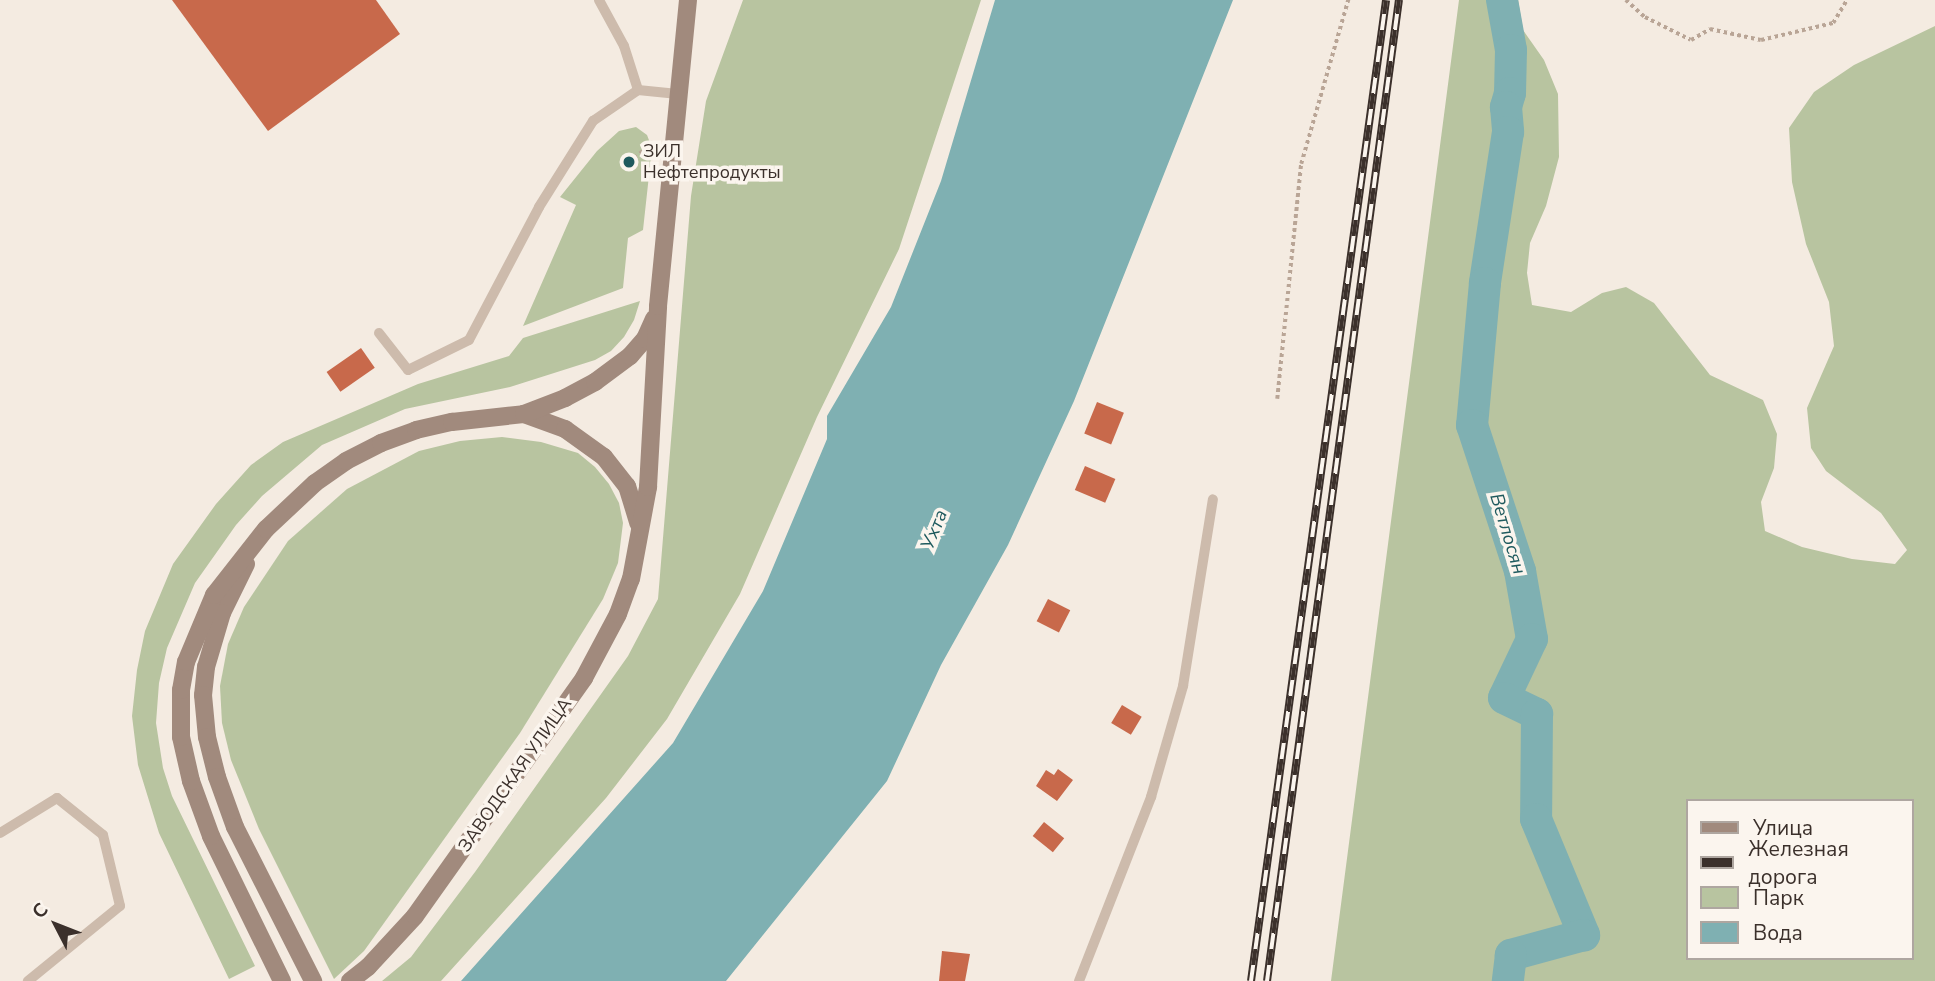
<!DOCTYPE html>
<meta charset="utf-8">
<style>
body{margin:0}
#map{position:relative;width:1935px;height:981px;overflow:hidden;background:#f4ebe1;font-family:"Nunito Sans",sans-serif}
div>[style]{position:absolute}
.green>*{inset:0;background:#b8c4a0}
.water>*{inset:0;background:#7fb0b2}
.river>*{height:32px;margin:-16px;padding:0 16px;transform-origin:16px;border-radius:16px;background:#7fb0b2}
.building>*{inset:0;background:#c8694b;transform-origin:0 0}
.path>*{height:3.5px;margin-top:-1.75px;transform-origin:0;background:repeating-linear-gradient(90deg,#b9a596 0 3.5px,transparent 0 7px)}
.lane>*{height:10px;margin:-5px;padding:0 5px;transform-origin:5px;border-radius:5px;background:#cdbbac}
.secondary>*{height:18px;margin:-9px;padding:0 9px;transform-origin:9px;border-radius:9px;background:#a18a7d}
.rail>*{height:8px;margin-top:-4px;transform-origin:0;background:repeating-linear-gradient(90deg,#fbf5ee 0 16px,#3b302b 0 32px);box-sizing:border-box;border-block:2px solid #3b302b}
.dots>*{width:19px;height:19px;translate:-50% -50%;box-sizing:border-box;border:4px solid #fbf5ee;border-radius:50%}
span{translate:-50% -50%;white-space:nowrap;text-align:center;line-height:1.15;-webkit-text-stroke:7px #fbf5ee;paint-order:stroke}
.poi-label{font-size:18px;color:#3b302b}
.left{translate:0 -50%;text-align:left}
.street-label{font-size:18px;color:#3b302b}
.water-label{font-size:19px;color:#1f5a5e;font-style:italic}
.legend{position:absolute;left:1686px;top:799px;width:228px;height:161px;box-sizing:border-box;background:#fbf5ee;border:2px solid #aea6a0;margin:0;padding:9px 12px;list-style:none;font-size:21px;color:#3b302b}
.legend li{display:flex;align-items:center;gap:14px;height:35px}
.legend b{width:35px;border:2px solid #aea6a0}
.north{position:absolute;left:21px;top:890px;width:70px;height:70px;-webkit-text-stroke:5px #fbf5ee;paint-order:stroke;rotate:312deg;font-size:19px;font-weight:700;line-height:28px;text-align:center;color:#3b302b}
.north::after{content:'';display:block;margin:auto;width:24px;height:32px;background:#3b302b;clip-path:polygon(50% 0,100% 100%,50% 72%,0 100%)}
</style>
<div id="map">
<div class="green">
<div style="clip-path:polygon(743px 0,981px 0,899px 249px,817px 417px,740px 594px,667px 719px,606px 798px,441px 981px,382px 981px,411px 957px,475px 872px,628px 656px,658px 599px,691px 196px,706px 101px)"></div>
<div style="clip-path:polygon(evenodd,1459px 0,1518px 0,1523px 30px,1544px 60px,1558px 94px,1559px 157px,1546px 206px,1530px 243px,1527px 273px,1532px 305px,1571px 312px,1602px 293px,1626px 287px,1654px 303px,1710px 375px,1763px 400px,1777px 434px,1774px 468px,1761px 502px,1765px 531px,1802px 547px,1852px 559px,1895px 564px,1907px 550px,1881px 513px,1826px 471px,1811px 448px,1807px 408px,1834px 346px,1829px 302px,1806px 244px,1792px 182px,1789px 128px,1814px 92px,1854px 65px,1935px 26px,1935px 981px,1331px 981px,1459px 0,1688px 801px,1912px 801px,1912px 958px,1688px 958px,1688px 801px)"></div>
<div style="clip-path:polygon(636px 127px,647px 135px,652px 148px,643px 230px,628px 238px,623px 288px,523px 326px,576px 205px,560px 197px,597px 151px,619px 131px)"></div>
<div style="clip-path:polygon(640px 301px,634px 320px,624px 337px,611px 351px,595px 360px,510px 387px,405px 409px,322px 445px,262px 496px,236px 525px,195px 583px,167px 648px,159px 683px,156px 723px,163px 768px,172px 796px,255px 966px,229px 979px,159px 833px,138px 765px,132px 716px,137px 670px,145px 631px,173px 564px,216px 504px,251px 465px,283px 442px,418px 384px,509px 356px,523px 338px)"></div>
<div style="clip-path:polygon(502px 437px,541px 442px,578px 453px,595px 467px,609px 484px,619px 503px,623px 523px,618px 563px,603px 599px,520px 733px,364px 951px,334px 979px,259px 829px,231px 760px,222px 723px,220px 686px,228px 644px,244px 607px,288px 541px,347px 489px,419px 451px,460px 441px)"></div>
</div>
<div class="water">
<div style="clip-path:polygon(995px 0,1233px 0,1074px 401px,1008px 545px,941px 665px,887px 781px,726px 981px,461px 981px,673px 743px,763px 591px,827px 439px,827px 416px,891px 307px,941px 181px)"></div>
</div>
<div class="river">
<div style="left:1502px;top:0;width:51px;rotate:79.8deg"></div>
<div style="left:1511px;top:50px;width:43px;rotate:91.3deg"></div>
<div style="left:1510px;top:93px;width:15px;rotate:106deg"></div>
<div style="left:1506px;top:107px;width:25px;rotate:85deg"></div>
<div style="left:1508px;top:132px;width:153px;rotate:98.7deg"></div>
<div style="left:1485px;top:283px;width:143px;rotate:95.2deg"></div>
<div style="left:1472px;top:425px;width:154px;rotate:71.8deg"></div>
<div style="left:1520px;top:571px;width:69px;rotate:80deg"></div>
<div style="left:1532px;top:639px;width:65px;rotate:115.4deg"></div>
<div style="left:1504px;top:698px;width:37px;rotate:26deg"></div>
<div style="left:1537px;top:714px;width:105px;rotate:90.5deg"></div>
<div style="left:1536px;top:819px;width:126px;rotate:67.5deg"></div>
<div style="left:1584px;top:935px;width:76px;rotate:164.7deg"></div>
<div style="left:1511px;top:955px;width:26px;rotate:97deg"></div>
</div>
<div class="building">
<div style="clip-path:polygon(172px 0,376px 0,400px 34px,268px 131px)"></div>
<div style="left:361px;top:348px;width:24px;height:42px;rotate:55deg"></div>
<div style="left:1097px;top:402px;width:29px;height:34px;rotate:22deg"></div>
<div style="left:1085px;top:466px;width:33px;height:26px;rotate:23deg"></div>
<div style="left:1048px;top:599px;width:25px;height:25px;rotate:27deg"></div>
<div style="left:1122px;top:705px;width:23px;height:21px;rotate:31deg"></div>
<div style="clip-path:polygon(1058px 769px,1073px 780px,1057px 801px,1036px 786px,1046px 770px,1054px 775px)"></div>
<div style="left:1044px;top:822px;width:26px;height:18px;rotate:39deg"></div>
<div style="clip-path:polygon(942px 951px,970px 954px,965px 981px,939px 981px)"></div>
</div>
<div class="path">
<div style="left:1626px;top:0;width:25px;rotate:42deg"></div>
<div style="left:1645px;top:17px;width:51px;rotate:26.6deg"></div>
<div style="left:1691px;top:40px;width:22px;rotate:-30deg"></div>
<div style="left:1710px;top:29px;width:52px;rotate:12.2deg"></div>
<div style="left:1761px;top:40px;width:74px;rotate:-13.3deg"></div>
<div style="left:1833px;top:23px;width:27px;rotate:-59deg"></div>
<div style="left:634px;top:158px;width:22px;rotate:-39deg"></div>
<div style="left:1277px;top:399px;width:236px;rotate:-84.2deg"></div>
<div style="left:1301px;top:164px;width:171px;rotate:-74deg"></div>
</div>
<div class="lane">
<div style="left:599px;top:0;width:52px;rotate:61.5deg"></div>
<div style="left:624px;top:46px;width:46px;rotate:72.3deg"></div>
<div style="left:379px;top:333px;width:47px;rotate:51.9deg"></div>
<div style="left:408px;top:370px;width:68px;rotate:-26.2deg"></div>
<div style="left:469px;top:340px;width:150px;rotate:-62.2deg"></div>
<div style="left:539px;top:207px;width:102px;rotate:-57.9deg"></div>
<div style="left:593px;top:121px;width:55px;rotate:-34.6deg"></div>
<div style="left:638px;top:90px;width:40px;rotate:5.7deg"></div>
<div style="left:0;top:833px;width:67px;rotate:-31.6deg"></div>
<div style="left:57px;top:798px;width:59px;rotate:38.8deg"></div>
<div style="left:103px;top:835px;width:73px;rotate:76.5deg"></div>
<div style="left:120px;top:906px;width:119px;rotate:140.8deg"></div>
<div style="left:1079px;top:981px;width:198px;rotate:-68.6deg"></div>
<div style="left:1151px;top:797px;width:116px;rotate:-73.9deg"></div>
<div style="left:1183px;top:686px;width:189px;rotate:-80.9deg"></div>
</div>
<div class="secondary">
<div style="left:524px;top:414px;width:44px;rotate:20.1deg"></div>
<div style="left:565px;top:429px;width:48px;rotate:35.7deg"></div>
<div style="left:604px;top:457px;width:37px;rotate:52deg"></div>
<div style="left:627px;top:486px;width:39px;rotate:73deg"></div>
<div style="left:246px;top:564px;width:55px;rotate:116.1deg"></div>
<div style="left:222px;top:613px;width:56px;rotate:106.5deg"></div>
<div style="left:206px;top:667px;width:28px;rotate:96deg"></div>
<div style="left:203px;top:695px;width:42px;rotate:84.6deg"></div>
<div style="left:207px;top:737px;width:41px;rotate:76deg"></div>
<div style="left:217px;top:777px;width:53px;rotate:70.2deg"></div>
<div style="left:235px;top:827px;width:173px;rotate:63.1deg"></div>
<div style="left:282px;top:981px;width:161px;rotate:-116.1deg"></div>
<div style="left:211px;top:836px;width:59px;rotate:-110deg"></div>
<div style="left:191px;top:781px;width:45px;rotate:-102.8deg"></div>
<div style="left:181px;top:737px;width:47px;rotate:-90deg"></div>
<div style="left:181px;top:690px;width:28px;rotate:-80deg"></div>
<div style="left:186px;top:662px;width:73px;rotate:-67.3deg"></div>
<div style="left:214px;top:595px;width:84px;rotate:-51.8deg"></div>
<div style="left:266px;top:529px;width:67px;rotate:-43.2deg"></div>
<div style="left:315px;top:483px;width:38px;rotate:-35deg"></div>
<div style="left:346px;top:461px;width:39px;rotate:-27deg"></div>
<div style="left:381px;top:443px;width:37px;rotate:-20deg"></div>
<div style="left:416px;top:430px;width:37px;rotate:-13deg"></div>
<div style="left:452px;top:422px;width:72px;rotate:-6.3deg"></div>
<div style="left:524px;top:414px;width:44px;rotate:-21.3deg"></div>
<div style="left:565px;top:398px;width:34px;rotate:-28deg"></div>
<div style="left:595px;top:382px;width:44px;rotate:-36.6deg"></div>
<div style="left:630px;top:356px;width:23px;rotate:-49deg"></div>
<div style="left:645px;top:339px;width:22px;rotate:-66deg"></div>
<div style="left:350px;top:981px;width:23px;rotate:-38deg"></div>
<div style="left:368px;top:967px;width:69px;rotate:-47.3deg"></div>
<div style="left:415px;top:916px;width:292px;rotate:-54.6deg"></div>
<div style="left:584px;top:678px;width:72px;rotate:-62deg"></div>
<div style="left:618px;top:614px;width:37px;rotate:-70deg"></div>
<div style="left:631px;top:579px;width:94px;rotate:-79.5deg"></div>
<div style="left:648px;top:487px;width:181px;rotate:-86.8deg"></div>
<div style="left:658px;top:306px;width:307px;rotate:-84.4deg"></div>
</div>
<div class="rail">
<div style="left:1251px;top:981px;width:990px;rotate:-82.16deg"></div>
<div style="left:1267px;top:981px;width:990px;rotate:-82.34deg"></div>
</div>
<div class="dots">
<div style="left:629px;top:162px;background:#1f5a5e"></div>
</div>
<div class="poi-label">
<span class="left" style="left:643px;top:162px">ЗИЛ<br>Нефтепродукты</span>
</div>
<div class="street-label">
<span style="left:515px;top:775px;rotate:-55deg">ЗАВОДСКАЯ УЛИЦА</span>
</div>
<div class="water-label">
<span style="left:935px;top:530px;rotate:-68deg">Ухта</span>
<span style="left:1507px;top:534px;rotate:73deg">Ветлосян</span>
</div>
<ul class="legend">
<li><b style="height:9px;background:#a18a7d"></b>Улица</li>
<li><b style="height:9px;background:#3b302b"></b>Железная дорога</li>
<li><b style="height:19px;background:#b8c4a0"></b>Парк</li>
<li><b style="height:19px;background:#7fb0b2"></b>Вода</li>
</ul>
<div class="north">С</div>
</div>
